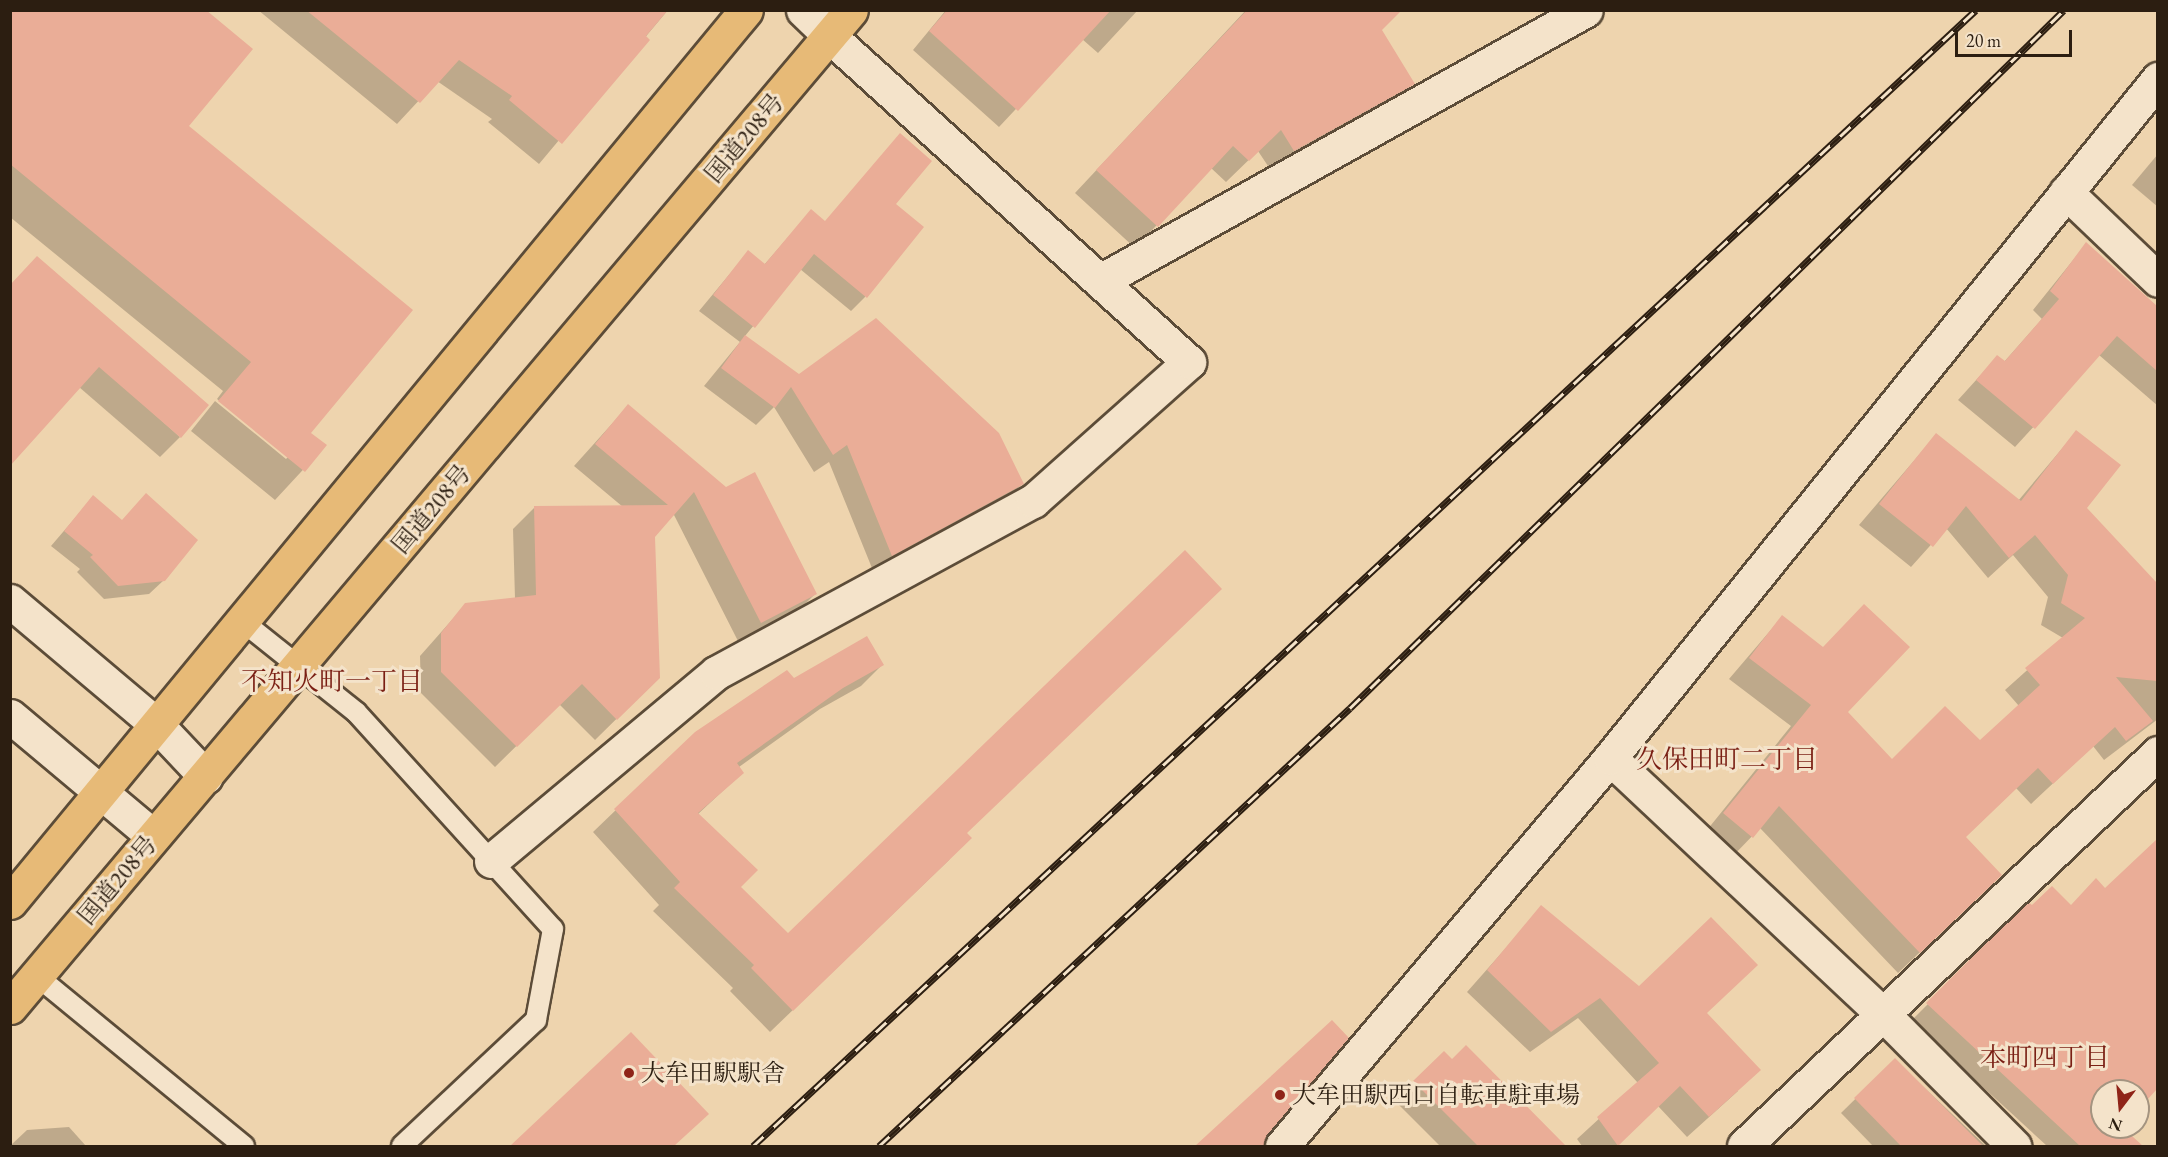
<!DOCTYPE html>
<meta charset="utf-8">
<style>
body{margin:0}
#map{position:relative;width:2168px;height:1157px;overflow:hidden;background:#eed4ae;font-family:"EB Garamond","Noto Serif JP",serif}
div>[style]{position:absolute}
.shadow>*{inset:0;background:#0003}
.building>*{inset:0;background:#eaad97}
.roads{filter:drop-shadow(2px 0 #5c4c38) drop-shadow(-2px 0 #5c4c38) drop-shadow(0 2px #5c4c38) drop-shadow(0 -2px #5c4c38)}
.lane>*{height:20px;margin:-10px;padding:0 10px;transform-origin:10px;border-radius:10px;background:#f4e3ca}
.street>*{height:33px;margin:-16.5px;padding:0 16.5px;transform-origin:16.5px;border-radius:16.5px;background:#f4e3ca}
.secondary>*{height:33px;margin:-16.5px;padding:0 16.5px;transform-origin:16.5px;border-radius:16.5px;background:#f4e3ca}
.highway>*{height:33px;margin:-16.5px;padding:0 16.5px;transform-origin:16.5px;border-radius:16.5px;background:#e7ba77}
.rail>*{height:7px;margin-top:-3.5px;transform-origin:0;background:repeating-linear-gradient(90deg,#f4e3ca 0 14px,#2c1e11 0 28px);box-sizing:border-box;border-block:2px solid #2c1e11}
.dots>*{width:16px;height:16px;translate:-50% -50%;box-sizing:border-box;border:3px solid #f4e3ca;border-radius:50%}
span{translate:-50% -50%;white-space:nowrap;text-align:center;line-height:1.15;-webkit-text-stroke:6px #f4e3ca;paint-order:stroke}
.street-label{font-size:24px;color:#2c1e11}
.poi-label{font-size:24px;color:#2c1e11}
.left{translate:0 -50%;text-align:left}
.neighbourhood-label{font-size:26px;color:#7a1f14}
.frame{position:absolute;inset:0;border:12px solid #2c1e11;pointer-events:none}
.north{position:absolute;left:2090px;top:1079px;width:60px;height:60px;box-sizing:border-box;background:#f4e3ca;border:2px solid #a49480;border-radius:50%;rotate:196deg;font-size:16px;font-weight:700;line-height:24px;text-align:center;color:#2c1e11}
.north::after{content:'';display:block;margin:auto;width:21px;height:27px;background:#8f2418;clip-path:polygon(50% 0,100% 100%,50% 72%,0 100%)}
.scale{position:absolute;left:1955px;top:30px;width:117px;height:27px;box-sizing:border-box;border:3px solid #2c1e11;border-top:0;padding-left:8px;font-size:18px;line-height:21px;white-space:nowrap;color:#2c1e11;-webkit-text-stroke:4px #f4e3ca;paint-order:stroke}
</style>
<div id="map">
<div class="shadow">
<div style="clip-path:polygon(10px 10px,187px 126px,309px 433px,325px 446px,275px 500px,191px 431px,215px 401px,286px 459px,288px 457px,217px 399px,223px 391px,10px 217px)"></div>
<div style="clip-path:polygon(258px 10px,668px 10px,539px 164px,488px 122px,492px 119px,437px 81px,397px 124px)"></div>
<div style="clip-path:polygon(946px 10px,1138px 10px,1098px 53px,1082px 39px,999px 127px,913px 50px)"></div>
<div style="clip-path:polygon(1246px 10px,1399px 10px,1381px 30px,1413px 83px,1391px 106px,1272px 172px,1258px 151px,1226px 182px,1211px 168px,1135px 248px,1075px 193px)"></div>
<div style="clip-path:polygon(2158px 154px,2158px 207px,2132px 185px)"></div>
<div style="clip-path:polygon(894px 204px,865px 297px,851px 311px,800px 269px,745px 336px,799px 376px,1023px 483px,1004px 501px,874px 573px,829px 462px,814px 472px,774px 407px,756px 425px,704px 386px,740px 342px,699px 311px,748px 252px,764px 265px,811px 211px,824px 222px)"></div>
<div style="clip-path:polygon(2086px 244px,2158px 308px,2158px 406px,2099px 355px,2015px 447px,1958px 400px,1997px 357px,2004px 362px,2042px 319px,2033px 310px)"></div>
<div style="clip-path:polygon(10px 285px,180px 437px,160px 457px,79px 387px)"></div>
<div style="clip-path:polygon(628px 406px,815px 594px,794px 615px,739px 643px,673px 513px,653px 537px,659px 677px,595px 740px,559px 704px,495px 767px,421px 693px,420px 656px,466px 604px,515px 599px,513px 529px,534px 508px,623px 507px,574px 466px)"></div>
<div style="clip-path:polygon(2076px 432px,2085px 508px,2158px 586px,2158px 719px,2104px 760px,2093px 746px,2031px 804px,2016px 788px,1965px 837px,1979px 896px,1898px 973px,1760px 828px,1731px 858px,1703px 835px,1791px 726px,1729px 679px,1782px 617px,1846px 712px,1892px 761px,1980px 742px,2019px 706px,2005px 690px,2063px 638px,2041px 625px,2048px 597px,2013px 555px,1988px 578px,1946px 528px,1911px 567px,1859px 525px,1936px 435px,2018px 501px)"></div>
<div style="clip-path:polygon(93px 497px,164px 580px,149px 594px,104px 599px,77px 572px,80px 569px,51px 546px)"></div>
<div style="clip-path:polygon(882px 665px,861px 686px,820px 709px,739px 767px,742px 773px,697px 815px,739px 887px,788px 935px,965px 833px,949px 860px,770px 1032px,730px 991px,733px 988px,653px 911px,659px 905px,593px 832px,696px 733px,794px 680px)"></div>
<div style="clip-path:polygon(2158px 841px,2158px 1087px,2138px 1107px,2138px 1091px,2102px 1091px,2102px 1127px,2119px 1127px,2141px 1146px,2047px 1146px,1911px 1021px,2028px 904px,2031px 908px,2070px 907px,2105px 890px)"></div>
<div style="clip-path:polygon(1542px 907px,1639px 988px,1706px 1013px,1738px 1091px,1687px 1137px,1658px 1106px,1616px 1146px,1582px 1146px,1577px 1139px,1638px 1083px,1578px 1018px,1530px 1052px,1467px 992px)"></div>
<div style="clip-path:polygon(1332px 1022px,1262px 1146px,1197px 1146px)"></div>
<div style="clip-path:polygon(631px 1034px,706px 1114px,673px 1146px,511px 1146px)"></div>
<div style="clip-path:polygon(1466px 1047px,1563px 1146px,1440px 1146px,1395px 1101px,1444px 1053px,1452px 1061px)"></div>
<div style="clip-path:polygon(1895px 1060px,1986px 1146px,1873px 1146px,1841px 1113px)"></div>
<div style="clip-path:polygon(69px 1127px,86px 1146px,10px 1146px,27px 1130px)"></div>
</div>
<div class="building">
<div style="clip-path:polygon(10px 10px,206px 10px,253px 49px,189px 126px,413px 310px,311px 433px,327px 445px,305px 472px,218px 401px,251px 362px,10px 164px)"></div>
<div style="clip-path:polygon(306px 10px,668px 10px,646px 36px,650px 40px,562px 144px,509px 100px,512px 96px,459px 60px,420px 103px)"></div>
<div style="clip-path:polygon(947px 10px,1111px 10px,1018px 111px,929px 31px)"></div>
<div style="clip-path:polygon(1247px 10px,1402px 10px,1382px 30px,1415px 84px,1294px 151px,1281px 130px,1249px 161px,1233px 146px,1158px 227px,1096px 170px)"></div>
<div style="clip-path:polygon(900px 133px,932px 161px,896px 204px,924px 227px,867px 298px,814px 254px,755px 328px,713px 295px,748px 250px,765px 264px,811px 209px,825px 221px)"></div>
<div style="clip-path:polygon(2086px 242px,2157px 306px,2157px 371px,2117px 336px,2035px 429px,1976px 380px,1997px 355px,2005px 361px,2059px 299px,2050px 291px)"></div>
<div style="clip-path:polygon(37px 256px,209px 405px,181px 438px,99px 367px,10px 466px,10px 285px)"></div>
<div style="clip-path:polygon(876px 318px,999px 433px,1024px 484px,892px 556px,847px 445px,833px 455px,791px 387px,775px 408px,721px 368px,745px 335px,799px 374px)"></div>
<div style="clip-path:polygon(628px 404px,726px 487px,755px 472px,817px 594px,761px 623px,694px 492px,655px 537px,660px 678px,617px 720px,582px 684px,517px 747px,441px 672px,441px 633px,465px 603px,536px 595px,534px 506px,668px 505px,595px 444px)"></div>
<div style="clip-path:polygon(2076px 430px,2121px 465px,2087px 508px,2157px 583px,2157px 681px,2116px 677px,2153px 721px,2126px 741px,2115px 727px,2053px 784px,2038px 768px,1966px 837px,2002px 875px,1920px 953px,1779px 806px,1753px 838px,1723px 813px,1811px 705px,1749px 658px,1782px 615px,1823px 647px,1864px 604px,1910px 647px,1848px 712px,1892px 759px,1945px 706px,1980px 740px,2040px 685px,2025px 668px,2085px 618px,2061px 603px,2068px 575px,2035px 535px,2009px 558px,1966px 506px,1933px 547px,1879px 504px,1936px 433px,2021px 501px)"></div>
<div style="clip-path:polygon(146px 493px,198px 540px,165px 581px,118px 586px,90px 557px,93px 555px,64px 531px,93px 495px,122px 520px)"></div>
<div style="clip-path:polygon(1185px 550px,1222px 589px,967px 833px,972px 838px,793px 1011px,751px 968px,754px 965px,674px 888px,680px 882px,614px 809px,695px 732px,787px 670px,794px 678px,867px 636px,884px 665px,843px 688px,737px 763px,744px 773px,698px 813px,758px 870px,741px 887px,788px 933px)"></div>
<div style="clip-path:polygon(2157px 839px,2157px 1089px,2138px 1110px,2138px 1091px,2102px 1091px,2102px 1127px,2122px 1127px,2143px 1146px,2080px 1146px,1926px 1003px,2028px 902px,2032px 905px,2052px 886px,2071px 905px,2096px 878px,2105px 888px)"></div>
<div style="clip-path:polygon(1541px 905px,1639px 986px,1711px 917px,1758px 965px,1707px 1013px,1761px 1070px,1709px 1117px,1680px 1086px,1618px 1146px,1597px 1117px,1659px 1063px,1600px 998px,1551px 1032px,1487px 970px)"></div>
<div style="clip-path:polygon(1332px 1020px,1349px 1038px,1268px 1134px,1264px 1146px,1195px 1146px)"></div>
<div style="clip-path:polygon(631px 1032px,709px 1114px,674px 1146px,510px 1146px)"></div>
<div style="clip-path:polygon(1466px 1045px,1566px 1146px,1478px 1146px,1413px 1081px,1444px 1051px,1452px 1059px)"></div>
<div style="clip-path:polygon(1895px 1058px,1983px 1146px,1901px 1146px,1854px 1098px)"></div>
</div>
<div class="roads">
<div class="lane">
<div style="left:242px;top:621px;width:146px;rotate:38.6deg"></div>
<div style="left:356px;top:712px;width:293px;rotate:47.8deg"></div>
<div style="left:553px;top:929px;width:93px;rotate:100.6deg"></div>
<div style="left:536px;top:1020px;width:184px;rotate:136.8deg"></div>
<div style="left:37px;top:976px;width:268px;rotate:39.4deg"></div>
</div>
<div class="street">
<div style="left:2066px;top:192px;width:127px;rotate:43.7deg"></div>
<div style="left:1100px;top:281px;width:556px;rotate:-29.14deg"></div>
<div style="left:1610px;top:758px;width:376px;rotate:43.2deg"></div>
<div style="left:1884px;top:1015px;width:185px;rotate:45.2deg"></div>
<div style="left:491px;top:861px;width:293px;rotate:-39.9deg"></div>
<div style="left:716px;top:673px;width:361px;rotate:-28.5deg"></div>
<div style="left:1033px;top:501px;width:209px;rotate:-41.7deg"></div>
<div style="left:1189px;top:362px;width:485px;rotate:-137.8deg"></div>
<div style="left:1282px;top:1146px;width:508px;rotate:-49.79deg"></div>
<div style="left:1610px;top:758px;width:873px;rotate:-51.09deg"></div>
<div style="left:1744px;top:1146px;width:571px;rotate:-43.51deg"></div>
</div>
<div class="secondary">
<div style="left:803px;top:10px;width:37px;rotate:44deg"></div>
<div style="left:10px;top:601px;width:192px;rotate:40.1deg"></div>
<div style="left:157px;top:725px;width:71px;rotate:46.7deg"></div>
<div style="left:10px;top:716px;width:187px;rotate:40deg"></div>
</div>
<div class="highway">
<div style="left:10px;top:902px;width:1156px;rotate:-50.47deg"></div>
<div style="left:10px;top:1007px;width:1304px;rotate:-49.85deg"></div>
</div>
</div>
<div class="rail">
<div style="left:753px;top:1146px;width:1669px;rotate:-42.89deg"></div>
<div style="left:879px;top:1146px;width:643px;rotate:-42.92deg"></div>
<div style="left:1350px;top:708px;width:998px;rotate:-44.35deg"></div>
</div>
<div class="dots">
<div style="left:629px;top:1073px;background:#8f2418"></div>
<div style="left:1280px;top:1095px;background:#8f2418"></div>
</div>
<div class="street-label">
<span style="left:744px;top:138px;rotate:-50deg">国道208号</span>
<span style="left:431px;top:509px;rotate:-50deg">国道208号</span>
<span style="left:117px;top:880px;rotate:-50deg">国道208号</span>
</div>
<div class="poi-label">
<span class="left" style="left:641px;top:1073px">大牟田駅駅舎</span>
<span class="left" style="left:1292px;top:1095px">大牟田駅西口自転車駐車場</span>
</div>
<div class="neighbourhood-label">
<span style="left:332px;top:682px">不知火町一丁目</span>
<span style="left:1727px;top:760px">久保田町二丁目</span>
<span style="left:2045px;top:1058px">本町四丁目</span>
</div>
<div class="frame"></div>
<div class="north">N</div>
<div class="scale">20 m</div>
</div>
